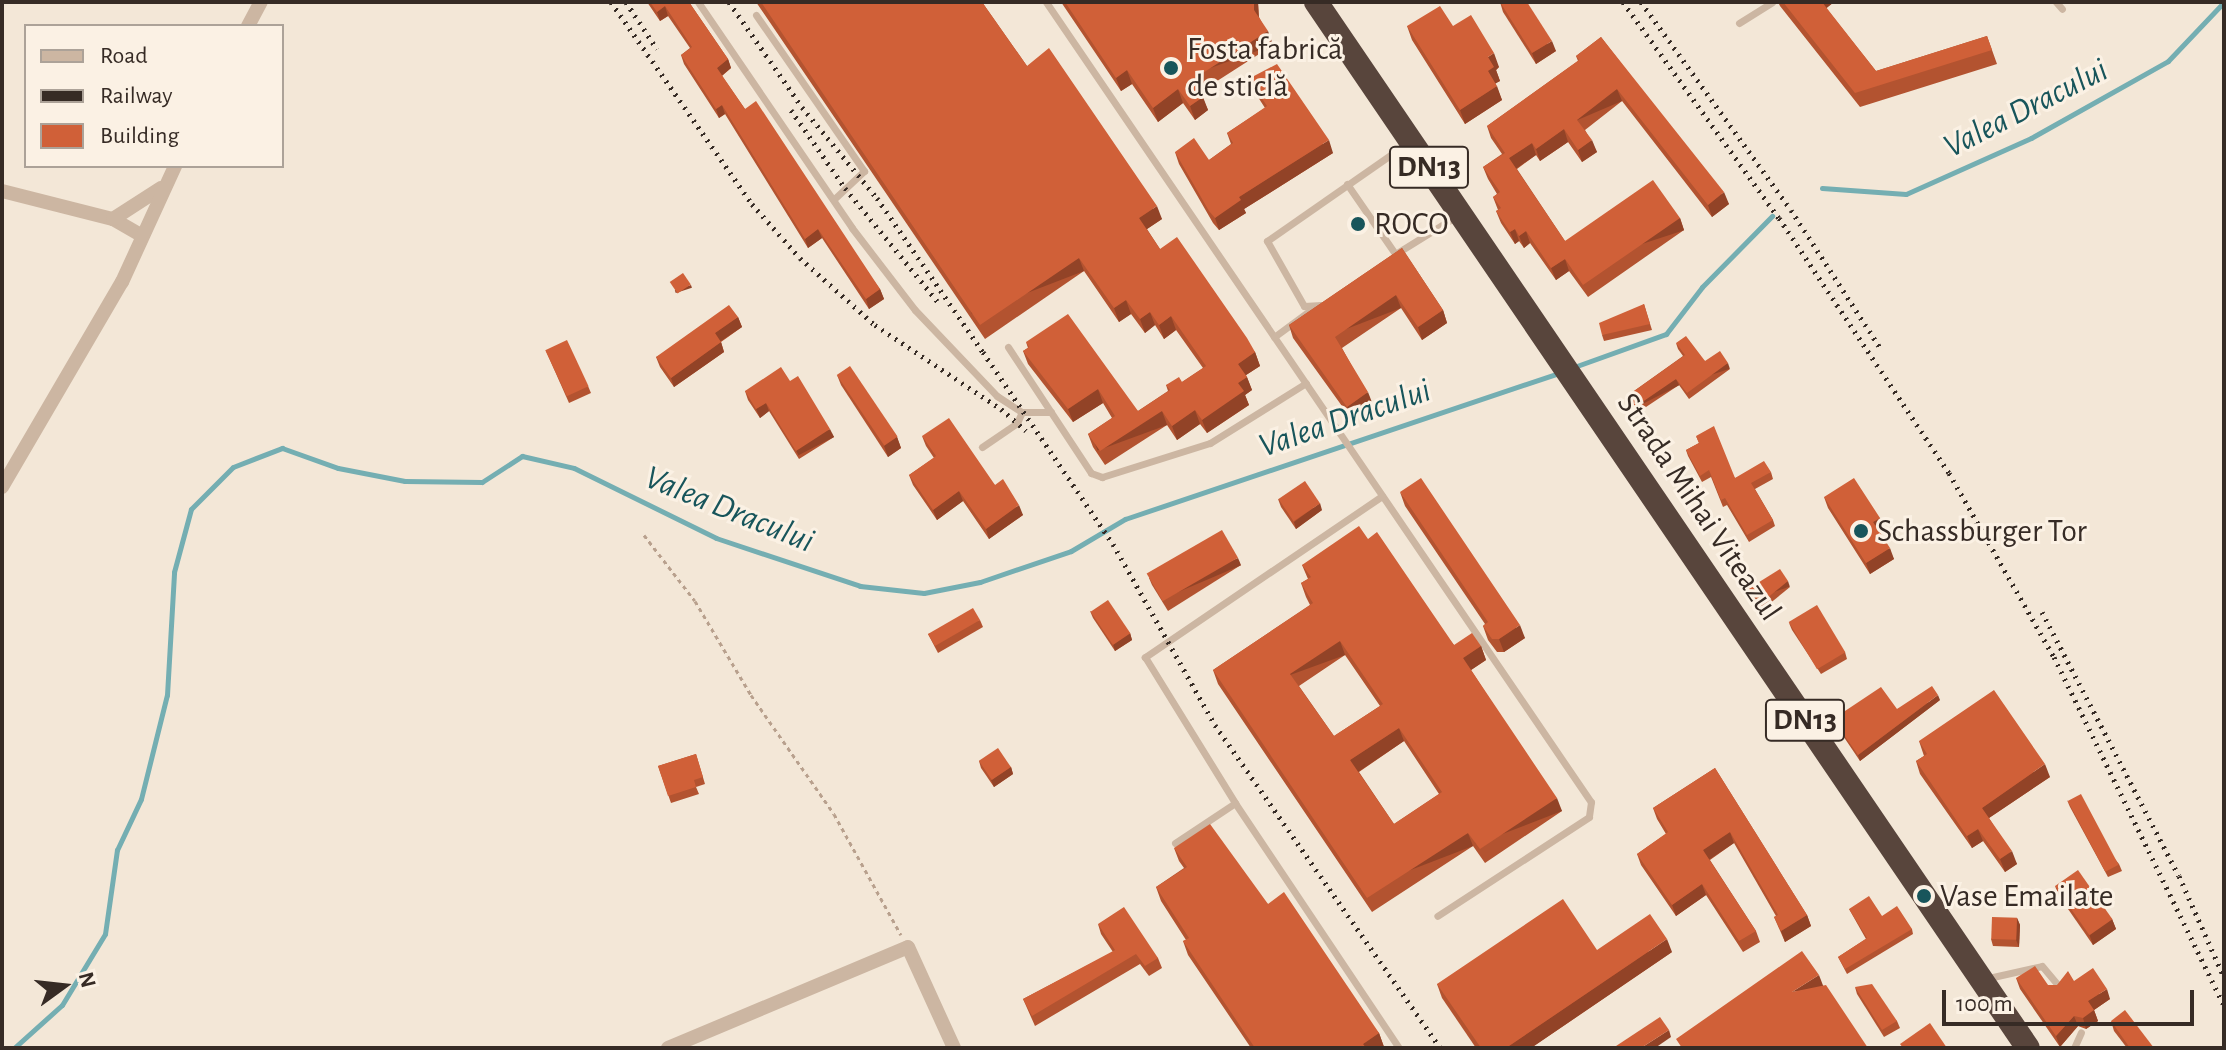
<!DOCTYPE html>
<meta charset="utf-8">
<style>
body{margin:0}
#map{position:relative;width:2226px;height:1050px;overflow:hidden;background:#f3e7d7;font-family:"Alegreya Sans",sans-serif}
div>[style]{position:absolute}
.stream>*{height:5px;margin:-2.5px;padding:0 2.5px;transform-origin:2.5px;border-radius:2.5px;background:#74aeb2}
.path>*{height:3px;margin-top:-1.5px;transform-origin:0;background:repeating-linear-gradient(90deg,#b8a08d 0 4px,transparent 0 8px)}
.lane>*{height:7px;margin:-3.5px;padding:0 3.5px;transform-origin:3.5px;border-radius:3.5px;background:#ccb6a2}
.street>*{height:14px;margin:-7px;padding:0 7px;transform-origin:7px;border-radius:7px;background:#ccb6a2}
.highway>*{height:24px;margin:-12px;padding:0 12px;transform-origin:12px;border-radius:12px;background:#58453c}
.rail>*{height:5px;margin-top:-2.5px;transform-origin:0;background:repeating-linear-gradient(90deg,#362b25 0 2px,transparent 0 8px)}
.wall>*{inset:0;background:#b35330}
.shaded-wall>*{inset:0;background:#924327;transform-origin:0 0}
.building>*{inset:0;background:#d06038;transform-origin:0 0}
.dots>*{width:22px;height:22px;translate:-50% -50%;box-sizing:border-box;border:4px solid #fbf1e4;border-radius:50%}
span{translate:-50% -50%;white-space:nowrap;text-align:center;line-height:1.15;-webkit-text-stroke:6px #fbf1e4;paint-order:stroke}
.shield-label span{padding:2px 6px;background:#fbf1e4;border:2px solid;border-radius:6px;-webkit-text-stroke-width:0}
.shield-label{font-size:30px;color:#362b25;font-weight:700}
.poi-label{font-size:32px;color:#362b25}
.left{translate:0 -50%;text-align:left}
.street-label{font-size:32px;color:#362b25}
.water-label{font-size:34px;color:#18555b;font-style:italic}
.frame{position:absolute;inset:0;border:4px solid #362b25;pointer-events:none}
.legend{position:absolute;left:24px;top:24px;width:260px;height:144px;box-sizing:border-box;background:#fbf1e4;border:2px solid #aca298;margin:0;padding:10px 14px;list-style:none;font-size:24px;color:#362b25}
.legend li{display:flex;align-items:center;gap:16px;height:40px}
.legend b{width:40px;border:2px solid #aca298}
.north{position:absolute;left:24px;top:946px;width:80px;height:80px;-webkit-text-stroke:6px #fbf1e4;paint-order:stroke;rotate:75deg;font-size:22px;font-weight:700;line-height:32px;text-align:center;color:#362b25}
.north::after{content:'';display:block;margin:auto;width:28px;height:36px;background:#362b25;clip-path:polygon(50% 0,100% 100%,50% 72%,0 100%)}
.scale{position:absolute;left:1942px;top:990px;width:252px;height:36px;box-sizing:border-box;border:4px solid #362b25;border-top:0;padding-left:10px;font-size:24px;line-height:28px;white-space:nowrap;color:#362b25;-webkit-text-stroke:6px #fbf1e4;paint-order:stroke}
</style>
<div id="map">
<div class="stream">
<div style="left:1822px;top:188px;width:84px;rotate:4.1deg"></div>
<div style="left:1906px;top:194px;width:137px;rotate:-24.1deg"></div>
<div style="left:2031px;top:138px;width:157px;rotate:-29.3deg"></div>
<div style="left:2168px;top:61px;width:81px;rotate:-46.5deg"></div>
<div style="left:1574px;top:367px;width:98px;rotate:-19.7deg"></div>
<div style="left:1666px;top:334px;width:59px;rotate:-52.5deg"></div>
<div style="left:1702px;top:287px;width:100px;rotate:-45.4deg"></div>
<div style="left:14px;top:1048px;width:64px;rotate:-41.9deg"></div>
<div style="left:62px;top:1005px;width:83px;rotate:-58.8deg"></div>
<div style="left:105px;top:934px;width:85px;rotate:-81.9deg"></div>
<div style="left:117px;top:850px;width:56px;rotate:-64.8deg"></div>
<div style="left:141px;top:799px;width:107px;rotate:-76deg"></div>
<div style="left:167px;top:695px;width:123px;rotate:-86.7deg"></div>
<div style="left:174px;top:572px;width:65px;rotate:-74.9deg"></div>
<div style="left:191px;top:509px;width:59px;rotate:-45deg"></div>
<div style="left:233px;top:467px;width:53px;rotate:-21.2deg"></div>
<div style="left:282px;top:448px;width:59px;rotate:19.7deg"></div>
<div style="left:338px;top:468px;width:68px;rotate:11deg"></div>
<div style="left:405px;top:481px;width:77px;rotate:0.7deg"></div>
<div style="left:482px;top:482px;width:48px;rotate:-33deg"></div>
<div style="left:522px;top:456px;width:53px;rotate:13deg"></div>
<div style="left:574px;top:468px;width:158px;rotate:26.2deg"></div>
<div style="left:716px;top:538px;width:152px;rotate:18.4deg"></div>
<div style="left:860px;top:586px;width:64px;rotate:6.2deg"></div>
<div style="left:924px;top:593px;width:57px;rotate:-11.1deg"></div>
<div style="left:980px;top:582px;width:96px;rotate:-18.8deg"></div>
<div style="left:1071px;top:551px;width:63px;rotate:-30.7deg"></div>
<div style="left:1125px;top:519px;width:460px;rotate:-18.6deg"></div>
</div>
<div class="path">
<div style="left:644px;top:535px;width:83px;rotate:52.3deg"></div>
<div style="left:695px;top:601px;width:109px;rotate:59.2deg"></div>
<div style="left:751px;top:695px;width:145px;rotate:55.1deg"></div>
<div style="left:834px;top:814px;width:138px;rotate:61deg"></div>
</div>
<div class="lane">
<div style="left:698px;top:2px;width:273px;rotate:55.7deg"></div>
<div style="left:852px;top:228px;width:103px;rotate:52.5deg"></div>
<div style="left:915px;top:310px;width:119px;rotate:46.4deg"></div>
<div style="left:997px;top:396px;width:30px;rotate:33deg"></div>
<div style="left:1022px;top:412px;width:29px"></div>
<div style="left:1046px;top:2px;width:968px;rotate:55.74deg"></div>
<div style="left:1591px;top:802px;width:15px;rotate:98deg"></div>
<div style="left:1589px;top:817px;width:181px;rotate:146.9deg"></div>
<div style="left:2056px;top:2px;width:9px;rotate:49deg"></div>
<div style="left:756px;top:15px;width:190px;rotate:55.3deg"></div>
<div style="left:864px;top:171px;width:42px;rotate:136.9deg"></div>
<div style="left:1739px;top:23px;width:39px;rotate:-32deg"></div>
<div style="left:1347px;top:184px;width:86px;rotate:55.4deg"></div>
<div style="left:1397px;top:253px;width:72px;rotate:-31.9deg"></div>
<div style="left:1321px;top:305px;width:17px;rotate:177deg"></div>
<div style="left:1304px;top:306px;width:75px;rotate:-119.6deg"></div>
<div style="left:1267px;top:241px;width:169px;rotate:-34.9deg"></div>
<div style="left:1274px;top:337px;width:47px;rotate:-36.4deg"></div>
<div style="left:1008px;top:347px;width:151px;rotate:56.6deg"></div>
<div style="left:1091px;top:473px;width:12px;rotate:20deg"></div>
<div style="left:1102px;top:477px;width:113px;rotate:-17.5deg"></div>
<div style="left:1210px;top:443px;width:113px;rotate:-32deg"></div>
<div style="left:982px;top:447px;width:42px;rotate:-34.4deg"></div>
<div style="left:1017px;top:423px;width:12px;rotate:-66deg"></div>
<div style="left:1382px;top:496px;width:287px;rotate:145.8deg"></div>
<div style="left:1145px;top:657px;width:172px;rotate:58.3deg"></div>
<div style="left:1235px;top:803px;width:295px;rotate:56.2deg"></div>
<div style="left:1175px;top:843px;width:72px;rotate:-33.7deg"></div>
<div style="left:1984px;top:979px;width:59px;rotate:-12.6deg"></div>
<div style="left:2042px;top:966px;width:30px;rotate:50deg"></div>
<div style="left:2074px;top:1048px;width:17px;rotate:-66deg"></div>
</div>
<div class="street">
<div style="left:248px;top:26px;width:27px;rotate:-62deg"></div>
<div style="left:2px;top:191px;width:114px;rotate:14.2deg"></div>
<div style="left:113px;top:219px;width:34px;rotate:30deg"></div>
<div style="left:113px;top:219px;width:57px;rotate:-32.9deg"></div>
<div style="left:2px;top:487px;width:238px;rotate:-59.7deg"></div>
<div style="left:122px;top:282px;width:128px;rotate:-65.4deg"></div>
<div style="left:668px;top:1048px;width:260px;rotate:-22.8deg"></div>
<div style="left:908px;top:947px;width:111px;rotate:65.5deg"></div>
</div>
<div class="highway">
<div style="left:1316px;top:2px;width:1265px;rotate:55.76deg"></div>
</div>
<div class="rail">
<div style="left:611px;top:2px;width:246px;rotate:55.1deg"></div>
<div style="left:752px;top:204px;width:72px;rotate:48.4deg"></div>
<div style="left:800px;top:258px;width:101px;rotate:41.8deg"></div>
<div style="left:875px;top:325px;width:151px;rotate:33.7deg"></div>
<div style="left:1001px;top:409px;width:33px;rotate:41deg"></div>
<div style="left:626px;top:2px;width:56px;rotate:56.6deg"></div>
<div style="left:729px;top:2px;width:128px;rotate:55.2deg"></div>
<div style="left:802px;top:107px;width:118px;rotate:50.5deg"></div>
<div style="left:877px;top:198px;width:187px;rotate:55.5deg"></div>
<div style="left:983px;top:352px;width:232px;rotate:55.9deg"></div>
<div style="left:1113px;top:544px;width:208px;rotate:60.6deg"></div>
<div style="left:1215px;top:725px;width:394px;rotate:55.1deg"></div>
<div style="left:1623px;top:2px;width:266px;rotate:54.2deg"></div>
<div style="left:1779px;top:218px;width:306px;rotate:56.3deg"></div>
<div style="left:1949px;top:473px;width:212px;rotate:60.3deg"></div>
<div style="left:2054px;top:657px;width:388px;rotate:64deg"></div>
<div style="left:1641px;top:2px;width:256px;rotate:54.2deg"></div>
<div style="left:1791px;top:210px;width:166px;rotate:57.1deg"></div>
<div style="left:791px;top:110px;width:95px;rotate:55.3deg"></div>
<div style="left:845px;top:188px;width:146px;rotate:50.8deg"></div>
<div style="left:2042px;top:612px;width:297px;rotate:62.6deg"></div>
<div style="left:2179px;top:876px;width:111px;rotate:66deg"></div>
</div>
<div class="wall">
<div style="clip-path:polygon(647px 2px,689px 2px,728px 59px,731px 68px,722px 76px,745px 109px,880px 289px,884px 299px,869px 309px,822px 238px,808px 248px,725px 114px,719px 118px,684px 64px,681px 55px,690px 48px,668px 16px,660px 21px)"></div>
<div style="clip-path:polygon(756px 2px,982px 2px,1027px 66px,1162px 219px,1147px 229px,1160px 249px,1255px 352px,1260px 366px,1246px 375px,1252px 390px,1245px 395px,1249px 405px,1207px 433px,1200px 424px,1177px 440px,1167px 425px,1105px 465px,1093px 447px,1088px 434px,1112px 418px,1103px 403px,1073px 422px,1028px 364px,1023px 351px,1028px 348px,1026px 342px,1138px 411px,1168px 391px,1166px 385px,1182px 382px,1203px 368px,1176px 330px,1164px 339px,1155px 325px,1145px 333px,1131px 314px,1119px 322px,1084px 271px,985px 339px)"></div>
<div style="clip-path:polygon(1061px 2px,1258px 2px,1259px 17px,1273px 45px,1200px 92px,1208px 110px,1195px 120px,1183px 103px,1158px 122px,1132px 84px,1121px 91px)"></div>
<div style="clip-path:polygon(1500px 2px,1556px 51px,1536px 64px,1503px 12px)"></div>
<div style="clip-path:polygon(1778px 2px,1834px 2px,1826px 8px,1876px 71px,1987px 36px,1997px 64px,1860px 107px,1780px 6px)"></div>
<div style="clip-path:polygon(1407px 26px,1453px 26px,1499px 67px,1496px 70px,1500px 81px,1495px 83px,1502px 100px,1465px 124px,1412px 40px)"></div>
<div style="clip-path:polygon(1601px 37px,1729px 204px,1712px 217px,1622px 101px,1585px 130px,1597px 152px,1582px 162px,1568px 142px,1540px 161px,1536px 155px,1517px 169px,1565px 241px,1680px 218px,1684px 230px,1588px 297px,1569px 271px,1556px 280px,1530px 243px,1524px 248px,1519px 241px,1515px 244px,1501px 223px,1496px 211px,1498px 210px,1493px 197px,1497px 194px,1488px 179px,1483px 167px,1502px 154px,1491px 138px,1487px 126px,1578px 61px,1576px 56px)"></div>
<div style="clip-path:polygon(1251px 82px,1333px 153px,1244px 209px,1246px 213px,1219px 230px,1213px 223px,1179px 164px,1175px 152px,1209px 160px,1231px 144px,1227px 133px,1265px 108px,1256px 94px)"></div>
<div style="clip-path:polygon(1402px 248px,1443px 310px,1447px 323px,1422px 340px,1401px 308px,1342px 348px,1373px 405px,1352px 420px,1293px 338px,1289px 325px)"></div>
<div style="clip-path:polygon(1644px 304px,1652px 330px,1604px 341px,1602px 335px)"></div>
<div style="clip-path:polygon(738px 317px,742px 327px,721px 342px,724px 352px,674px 387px,660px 367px,656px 357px)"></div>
<div style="clip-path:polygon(1676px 343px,1705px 361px,1730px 369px,1689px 399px,1679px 385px,1637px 413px,1629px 402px,1627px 396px,1683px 356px,1678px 349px)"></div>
<div style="clip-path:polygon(546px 351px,588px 386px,591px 393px,569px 403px)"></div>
<div style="clip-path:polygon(837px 375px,897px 437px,901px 448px,888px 457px,841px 385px)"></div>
<div style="clip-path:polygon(790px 381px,834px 437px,799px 459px,769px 411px,760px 418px,748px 400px,745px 391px)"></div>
<div style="clip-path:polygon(922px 436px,995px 485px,1023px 515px,989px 539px,963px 501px,937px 520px,913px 485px,909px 475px,934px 458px,926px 446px)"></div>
<div style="clip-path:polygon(1696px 436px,1735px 478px,1771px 472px,1773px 479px,1755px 489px,1773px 520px,1775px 526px,1749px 542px,1727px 505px,1723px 507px,1711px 477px,1702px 482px,1688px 456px,1686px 450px,1699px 443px)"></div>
<div style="clip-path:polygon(1400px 492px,1525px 638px,1504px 652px,1497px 652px,1488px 640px,1483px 626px,1485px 624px,1405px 506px)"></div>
<div style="clip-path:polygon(1824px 497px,1880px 518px,1884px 529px,1879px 532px,1894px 559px,1870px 574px,1828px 508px)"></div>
<div style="clip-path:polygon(1278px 499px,1322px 510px,1296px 529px,1281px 507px)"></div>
<div style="clip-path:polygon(evenodd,1368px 539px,1454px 645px,1481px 646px,1486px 660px,1471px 670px,1562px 811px,1485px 863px,1473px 846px,1372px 912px,1218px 684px,1213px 670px,1310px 605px,1306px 597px,1301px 583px,1308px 579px,1302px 565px,1368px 539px,1345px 655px,1380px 706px,1334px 736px,1299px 686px,1345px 655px,1368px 539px,1404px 741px,1439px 794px,1394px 824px,1359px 772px,1404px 741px)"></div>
<div style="clip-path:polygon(1241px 565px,1168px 611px,1152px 585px,1149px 578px)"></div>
<div style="clip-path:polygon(1790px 587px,1763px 609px,1750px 595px,1748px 589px)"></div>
<div style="clip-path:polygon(1090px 611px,1130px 633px,1132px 640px,1115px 651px,1093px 618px)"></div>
<div style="clip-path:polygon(980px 620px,983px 627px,938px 653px,928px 634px)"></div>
<div style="clip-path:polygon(1789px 623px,1845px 652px,1847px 659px,1821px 674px,1792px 630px)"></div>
<div style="clip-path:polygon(1940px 700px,1860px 761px,1835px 724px,1833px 719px,1897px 709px)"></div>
<div style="clip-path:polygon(1919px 741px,2050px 777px,1989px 818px,2017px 864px,2005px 872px,1983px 841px,1972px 848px,1920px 774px,1916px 761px,1924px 756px)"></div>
<div style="clip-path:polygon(696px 754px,705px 784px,696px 787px,699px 794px,671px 803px,658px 766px)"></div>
<div style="clip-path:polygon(979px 761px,1011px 767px,1013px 774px,994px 787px,981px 768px)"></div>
<div style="clip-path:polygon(1715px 768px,1807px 915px,1811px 926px,1785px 942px,1774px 917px,1776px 916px,1734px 843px,1710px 860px,1756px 931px,1760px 942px,1743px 952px,1706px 895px,1676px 916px,1641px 865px,1637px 854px,1666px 834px,1657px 819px,1653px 808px)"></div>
<div style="clip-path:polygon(2067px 800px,2119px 864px,2122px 871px,2108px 877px,2070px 807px)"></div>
<div style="clip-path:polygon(1174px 848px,1268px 904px,1379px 1033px,1384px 1047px,1382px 1048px,1251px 1048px,1188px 955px,1183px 941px,1186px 940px,1161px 901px,1156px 887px,1184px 868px,1179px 861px)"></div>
<div style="clip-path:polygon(2055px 886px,2112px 919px,2116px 929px,2093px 945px,2059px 896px)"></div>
<div style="clip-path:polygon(1849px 909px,1882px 916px,1912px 929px,1913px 934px,1847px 974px,1838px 957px,1866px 939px)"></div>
<div style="clip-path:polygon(2017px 918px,2020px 925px,2019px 947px,1993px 946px,1991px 939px)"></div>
<div style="clip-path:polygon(1098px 924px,1158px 958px,1162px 968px,1149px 976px,1140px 964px,1035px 1026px,1023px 999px,1113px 952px,1101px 934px)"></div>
<div style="clip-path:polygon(1597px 950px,1672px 952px,1531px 1048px,1476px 1048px,1442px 998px,1437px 984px)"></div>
<div style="clip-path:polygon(2016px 978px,2048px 985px,2057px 985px,2074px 981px,2110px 999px,2094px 1010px,2098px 1021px,2086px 1029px,2078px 1026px,2060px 1047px,2020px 989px)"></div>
<div style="clip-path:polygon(1855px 987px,1897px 1021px,1900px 1028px,1884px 1037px,1857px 994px)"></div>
<div style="clip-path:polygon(2111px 1021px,2154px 1048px,2127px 1048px,2114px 1031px)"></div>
</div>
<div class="shaded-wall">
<div style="clip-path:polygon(1254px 2px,1258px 2px,1259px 24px,1254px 10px)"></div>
<div style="clip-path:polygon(1819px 2px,1834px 2px,1823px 11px)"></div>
<div style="clip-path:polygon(665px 6px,668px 16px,660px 21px,657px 12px)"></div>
<div style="left:1268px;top:31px;width:15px;height:90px;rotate:70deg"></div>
<div style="clip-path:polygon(1552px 41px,1556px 51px,1536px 64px,1532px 53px)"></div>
<div style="clip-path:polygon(1494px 53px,1499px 67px,1496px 70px,1500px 81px,1493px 85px,1488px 71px,1488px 57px)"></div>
<div style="clip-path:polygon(728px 59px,731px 68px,720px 77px,717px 68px)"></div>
<div style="clip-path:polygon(1127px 70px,1132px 84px,1121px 91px,1116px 78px)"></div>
<div style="clip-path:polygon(1497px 86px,1502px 100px,1465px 124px,1460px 110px)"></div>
<div style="clip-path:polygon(1178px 89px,1183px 103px,1158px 122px,1153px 108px)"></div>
<div style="left:1617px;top:89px;width:13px;height:51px;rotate:67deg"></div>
<div style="clip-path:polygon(1203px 97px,1208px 110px,1195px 120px,1190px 106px)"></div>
<div style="clip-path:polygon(722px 105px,725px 114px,719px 118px,716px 109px)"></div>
<div style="clip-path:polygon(1564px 129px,1568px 142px,1540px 161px,1536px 149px)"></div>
<div style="clip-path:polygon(1329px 140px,1333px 153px,1244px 209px,1246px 213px,1219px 230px,1215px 218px,1239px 197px)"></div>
<div style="clip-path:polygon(1592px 140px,1597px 152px,1582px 162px,1578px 150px)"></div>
<div style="clip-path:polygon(1532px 143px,1536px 155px,1514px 170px,1509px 158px)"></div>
<div style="clip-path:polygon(1724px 192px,1729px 204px,1712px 217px,1708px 205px)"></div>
<div style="clip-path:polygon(1157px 206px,1162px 219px,1144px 231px,1139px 218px)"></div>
<div style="left:1680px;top:218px;width:13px;height:118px;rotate:72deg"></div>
<div style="clip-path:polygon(818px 229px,822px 238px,808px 248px,805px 239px)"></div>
<div style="clip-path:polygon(1515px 229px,1519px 241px,1515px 244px,1510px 232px)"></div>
<div style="clip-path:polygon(1526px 231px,1530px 243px,1524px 248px,1519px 236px)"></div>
<div style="left:1079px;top:258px;width:14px;height:120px;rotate:69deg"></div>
<div style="clip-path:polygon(1565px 259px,1569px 271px,1556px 280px,1551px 268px)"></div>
<div style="left:691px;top:285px;width:3px;height:17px;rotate:72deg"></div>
<div style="clip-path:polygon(880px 289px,884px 299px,869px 309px,866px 299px)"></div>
<div style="left:1396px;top:295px;width:14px;height:74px;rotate:69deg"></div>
<div style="clip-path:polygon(1126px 300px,1131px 314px,1119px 322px,1114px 308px)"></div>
<div style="clip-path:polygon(1443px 310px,1447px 323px,1422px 340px,1418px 327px)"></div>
<div style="clip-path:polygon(1150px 312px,1155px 325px,1145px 333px,1140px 319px)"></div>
<div style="clip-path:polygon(1171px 316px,1176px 330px,1164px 339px,1159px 325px)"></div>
<div style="clip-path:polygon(738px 317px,742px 327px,718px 343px,715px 333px)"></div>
<div style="clip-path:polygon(721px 342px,724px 352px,674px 387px,671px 378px)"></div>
<div style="clip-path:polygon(1255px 352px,1260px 366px,1243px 377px,1238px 364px)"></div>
<div style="left:1728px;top:363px;width:6px;height:51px;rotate:72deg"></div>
<div style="clip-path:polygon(1247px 377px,1252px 390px,1245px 395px,1249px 405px,1207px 433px,1202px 420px,1238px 383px)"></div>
<div style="left:1676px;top:379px;width:7px;height:50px;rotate:63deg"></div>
<div style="clip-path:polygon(1098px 389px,1103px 403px,1073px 422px,1068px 409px)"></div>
<div style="clip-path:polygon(1368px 392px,1373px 405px,1352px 420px,1347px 407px)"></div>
<div style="clip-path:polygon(766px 403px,769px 411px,760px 418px,756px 409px)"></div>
<div style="clip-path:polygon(1195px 410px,1200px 424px,1177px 440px,1172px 426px)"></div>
<div style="left:1162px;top:411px;width:15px;height:74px;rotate:70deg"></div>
<div style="left:830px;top:429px;width:9px;height:40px;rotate:63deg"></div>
<div style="clip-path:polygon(897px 437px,901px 448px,888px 457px,884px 446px)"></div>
<div style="clip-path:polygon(959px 491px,963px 501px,937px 520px,933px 510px)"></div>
<div style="clip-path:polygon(1320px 503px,1322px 510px,1296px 529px,1294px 522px)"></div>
<div style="clip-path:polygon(1019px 505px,1023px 515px,989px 539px,986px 529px)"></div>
<div style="clip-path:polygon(1880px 518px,1884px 529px,1877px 533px,1873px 522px)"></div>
<div style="clip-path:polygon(1890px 548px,1894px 559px,1870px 574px,1866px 563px)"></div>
<div style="left:1238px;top:558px;width:8px;height:85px;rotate:67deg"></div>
<div style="left:1788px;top:581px;width:6px;height:35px;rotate:72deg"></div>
<div style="clip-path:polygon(1520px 625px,1525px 638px,1504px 652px,1499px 639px)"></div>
<div style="clip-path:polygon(1130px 633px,1132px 640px,1115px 651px,1113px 644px)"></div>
<div style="left:1340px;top:641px;width:15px;height:60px;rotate:70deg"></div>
<div style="clip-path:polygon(1481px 646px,1486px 660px,1468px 672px,1463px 658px)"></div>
<div style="clip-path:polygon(1938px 695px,1940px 700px,1860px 761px,1858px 755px)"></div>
<div style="clip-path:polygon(1399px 728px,1404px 741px,1355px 774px,1350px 760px)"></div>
<div style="clip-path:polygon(2045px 764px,2050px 777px,1986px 820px,1982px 808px)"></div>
<div style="clip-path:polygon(1011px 767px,1013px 774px,994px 787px,991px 780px)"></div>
<div style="left:1557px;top:798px;width:14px;height:92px;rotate:69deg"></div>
<div style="clip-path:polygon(1978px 829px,1983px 841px,1972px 848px,1967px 836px)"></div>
<div style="clip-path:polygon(1730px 832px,1734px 843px,1707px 861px,1703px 850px)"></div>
<div style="left:1468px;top:833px;width:14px;height:120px;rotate:69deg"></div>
<div style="clip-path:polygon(2012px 851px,2017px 864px,2005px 872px,2000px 859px)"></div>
<div style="clip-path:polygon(1702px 884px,1706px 895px,1676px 916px,1672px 905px)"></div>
<div style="clip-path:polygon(1807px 915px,1811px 926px,1785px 942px,1781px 931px)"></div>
<div style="clip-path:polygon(2017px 918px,2020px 925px,2019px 947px,2016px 940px)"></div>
<div style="clip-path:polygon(2112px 919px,2116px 929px,2093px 945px,2089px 934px)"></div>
<div style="clip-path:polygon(1667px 939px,1672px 952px,1531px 1048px,1506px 1048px)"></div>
<div style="clip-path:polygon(1819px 975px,1824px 988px,1792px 992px)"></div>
<div style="clip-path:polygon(2107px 989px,2110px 999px,2094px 1010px,2098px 1021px,2086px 1029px,2083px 1018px,2088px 1001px)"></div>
<div style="clip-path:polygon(2074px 1016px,2078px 1026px,2060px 1047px,2056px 1036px)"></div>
<div style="clip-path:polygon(1669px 1030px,1671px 1037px,1655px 1048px,1641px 1048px)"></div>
<div style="clip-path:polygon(1379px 1033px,1384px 1047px,1382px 1048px,1364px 1048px,1363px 1044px)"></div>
</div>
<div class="building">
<div style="clip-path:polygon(650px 2px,689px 2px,728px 59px,717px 68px,745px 109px,756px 101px,880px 289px,866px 299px,818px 229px,805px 239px,722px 105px,716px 109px,681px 55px,692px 47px,665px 6px,657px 12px)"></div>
<div style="clip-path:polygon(761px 2px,982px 2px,1027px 66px,1049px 48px,1157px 206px,1139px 218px,1160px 249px,1177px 237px,1247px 338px,1255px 352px,1238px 364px,1247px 377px,1238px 383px,1244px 391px,1202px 420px,1195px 410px,1172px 426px,1162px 411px,1100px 451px,1088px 434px,1115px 416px,1098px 389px,1068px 409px,1023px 351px,1029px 347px,1026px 342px,1068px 314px,1138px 411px,1170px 390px,1166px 385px,1179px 377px,1182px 382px,1206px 366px,1171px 316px,1159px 325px,1150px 312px,1140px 319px,1126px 300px,1114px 308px,1079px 258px,980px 325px)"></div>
<div style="clip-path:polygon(1065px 2px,1254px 2px,1254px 10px,1268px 31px,1192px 80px,1203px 97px,1190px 106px,1178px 89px,1153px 108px,1127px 70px,1116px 78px)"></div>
<div style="clip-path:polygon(1500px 2px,1527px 2px,1552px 41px,1532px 53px)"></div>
<div style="clip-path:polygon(1783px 2px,1822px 2px,1876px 71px,1987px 36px,1992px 50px,1855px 93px)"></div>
<div style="clip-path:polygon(1440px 6px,1453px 26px,1471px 15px,1494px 53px,1488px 57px,1494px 67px,1488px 71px,1497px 86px,1460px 110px,1407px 26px)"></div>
<div style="clip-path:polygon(1601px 37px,1724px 192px,1708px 205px,1617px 89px,1577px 120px,1592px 140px,1578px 150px,1564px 129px,1536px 149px,1532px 143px,1509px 158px,1565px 241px,1653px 180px,1680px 218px,1583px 285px,1565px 259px,1551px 268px,1526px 231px,1519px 236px,1515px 229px,1510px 232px,1496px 211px,1501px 208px,1493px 197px,1500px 192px,1483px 167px,1505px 153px,1487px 126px,1579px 60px,1576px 56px)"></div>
<div style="clip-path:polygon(1277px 64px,1329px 140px,1239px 197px,1241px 200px,1215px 218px,1209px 211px,1175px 152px,1194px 138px,1209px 160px,1233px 143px,1227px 133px,1267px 106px,1251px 82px,1254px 76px)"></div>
<div style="clip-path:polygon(1402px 248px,1443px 310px,1418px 327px,1396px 295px,1335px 337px,1368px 392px,1347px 407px,1289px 325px)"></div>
<div style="left:683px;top:273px;width:14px;height:16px;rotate:56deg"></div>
<div style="clip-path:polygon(1644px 304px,1650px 324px,1602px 335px,1599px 323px)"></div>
<div style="clip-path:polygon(729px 305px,738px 317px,715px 333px,721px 342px,671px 378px,656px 357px)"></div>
<div style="clip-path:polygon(1686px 336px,1705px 361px,1720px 351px,1728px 363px,1687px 393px,1676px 379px,1635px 407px,1627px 396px,1685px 355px,1676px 343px)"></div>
<div style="left:567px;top:340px;width:51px;height:24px;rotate:65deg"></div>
<div style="left:850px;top:366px;width:85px;height:16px;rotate:56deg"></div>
<div style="clip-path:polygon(781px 367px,790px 381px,798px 376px,830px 429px,796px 451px,766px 403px,756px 409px,745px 391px)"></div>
<div style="clip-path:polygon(949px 418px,995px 485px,1003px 479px,1019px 505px,986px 529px,959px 491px,933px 510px,909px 475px,936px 456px,922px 436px)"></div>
<div style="clip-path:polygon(1714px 426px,1735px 478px,1764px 461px,1771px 472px,1751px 483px,1773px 520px,1747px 535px,1725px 498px,1721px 500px,1709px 470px,1700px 476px,1686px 450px,1699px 443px,1696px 436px)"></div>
<div style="clip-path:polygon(1421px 478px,1520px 625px,1499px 639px,1492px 639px,1483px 626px,1488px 622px,1400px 492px)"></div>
<div style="clip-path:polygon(1854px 478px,1880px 518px,1873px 522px,1890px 548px,1866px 563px,1824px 497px)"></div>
<div style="left:1305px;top:481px;width:27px;height:32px;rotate:56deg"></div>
<div style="clip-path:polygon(evenodd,1359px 526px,1368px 539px,1377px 532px,1454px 645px,1472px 633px,1481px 646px,1463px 658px,1557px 798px,1480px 849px,1468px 833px,1367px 898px,1213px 670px,1313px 603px,1301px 583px,1311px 577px,1302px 565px,1359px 526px,1340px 641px,1383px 704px,1334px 736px,1290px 674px,1340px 641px,1359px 526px,1399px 728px,1442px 792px,1394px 824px,1350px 760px,1399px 728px)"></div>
<div style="left:1222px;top:530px;width:32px;height:87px;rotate:60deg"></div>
<div style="clip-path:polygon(1780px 569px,1788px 581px,1761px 603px,1748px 589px)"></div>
<div style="left:1108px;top:600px;width:40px;height:21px;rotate:56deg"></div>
<div style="left:1817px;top:605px;width:55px;height:33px;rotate:59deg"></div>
<div style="left:973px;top:608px;width:14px;height:52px;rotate:60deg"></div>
<div style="clip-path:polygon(1932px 686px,1938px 695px,1858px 755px,1833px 719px,1881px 687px,1897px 709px)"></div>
<div style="clip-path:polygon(1994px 690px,2045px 764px,1982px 808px,2012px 851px,2000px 859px,1978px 829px,1967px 836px,1916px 761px,1927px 754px,1919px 741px)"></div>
<div style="left:998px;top:748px;width:23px;height:23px;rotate:56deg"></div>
<div style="clip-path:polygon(696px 754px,703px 777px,694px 780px,696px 787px,668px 796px,658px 766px)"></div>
<div style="clip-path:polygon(1715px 768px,1807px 915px,1781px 931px,1774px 917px,1778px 915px,1730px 832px,1703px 850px,1756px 931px,1739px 941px,1702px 884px,1672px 905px,1637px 854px,1668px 832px,1653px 808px)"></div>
<div style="left:2081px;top:794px;width:80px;height:15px;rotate:62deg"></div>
<div style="clip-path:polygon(1210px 824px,1268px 904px,1284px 892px,1379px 1033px,1363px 1044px,1366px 1048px,1255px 1048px,1183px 941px,1189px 938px,1156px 887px,1187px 867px,1174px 848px)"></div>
<div style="left:2078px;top:870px;width:60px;height:28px;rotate:55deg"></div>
<div style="clip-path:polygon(1869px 896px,1882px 916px,1897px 906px,1912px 929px,1845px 969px,1838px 957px,1867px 938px,1849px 909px)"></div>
<div style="clip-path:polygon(1563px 899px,1597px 950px,1650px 914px,1667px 939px,1506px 1048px,1481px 1048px,1437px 984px)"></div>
<div style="clip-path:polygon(1124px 907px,1158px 958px,1145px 966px,1136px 954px,1032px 1016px,1023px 999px,1115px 950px,1098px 924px)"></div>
<div style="left:1992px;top:917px;width:25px;height:22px;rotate:2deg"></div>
<div style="clip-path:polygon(1802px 951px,1819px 975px,1792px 992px,1826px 985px,1868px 1048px,1682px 1048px,1676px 1039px)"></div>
<div style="clip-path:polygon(2035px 966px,2048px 985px,2057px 985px,2068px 971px,2074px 981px,2093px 968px,2107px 989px,2088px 1001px,2094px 1010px,2083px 1018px,2074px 1016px,2056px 1036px,2016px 978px)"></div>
<div style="clip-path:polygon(1872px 984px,1897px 1021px,1882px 1030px,1855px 987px)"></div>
<div style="clip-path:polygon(2125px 1010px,2154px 1048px,2130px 1048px,2111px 1021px)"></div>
<div style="clip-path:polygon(1660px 1017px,1669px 1030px,1641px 1048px,1613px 1048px)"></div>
<div style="clip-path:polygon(1930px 1023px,1947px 1048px,1903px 1048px,1900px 1044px)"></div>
</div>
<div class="dots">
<div style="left:1171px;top:68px;background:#18555b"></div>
<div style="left:1358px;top:224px;background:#18555b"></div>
<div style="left:1861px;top:531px;background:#18555b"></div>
<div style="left:1924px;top:896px;background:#18555b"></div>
</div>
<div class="shield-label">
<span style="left:1429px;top:167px">DN13</span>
<span style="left:1805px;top:720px">DN13</span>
</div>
<div class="poi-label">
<span class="left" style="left:1187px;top:68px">Fosta fabrică<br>de sticlă</span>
<span class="left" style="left:1374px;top:224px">ROCO</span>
<span class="left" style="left:1877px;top:531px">Schassburger Tor</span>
<span class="left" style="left:1940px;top:896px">Vase Emailate</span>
</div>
<div class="street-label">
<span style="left:1699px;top:507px;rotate:56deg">Strada Mihai Viteazul</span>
</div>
<div class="water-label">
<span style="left:2026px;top:109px;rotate:-27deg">Valea Dracului</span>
<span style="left:1345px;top:419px;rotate:-19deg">Valea Dracului</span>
<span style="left:729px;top:510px;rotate:22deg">Valea Dracului</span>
</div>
<div class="frame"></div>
<ul class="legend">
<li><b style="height:10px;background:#ccb6a2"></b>Road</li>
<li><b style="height:10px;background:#362b25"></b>Railway</li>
<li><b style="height:22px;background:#d06038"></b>Building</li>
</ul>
<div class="north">N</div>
<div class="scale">100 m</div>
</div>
